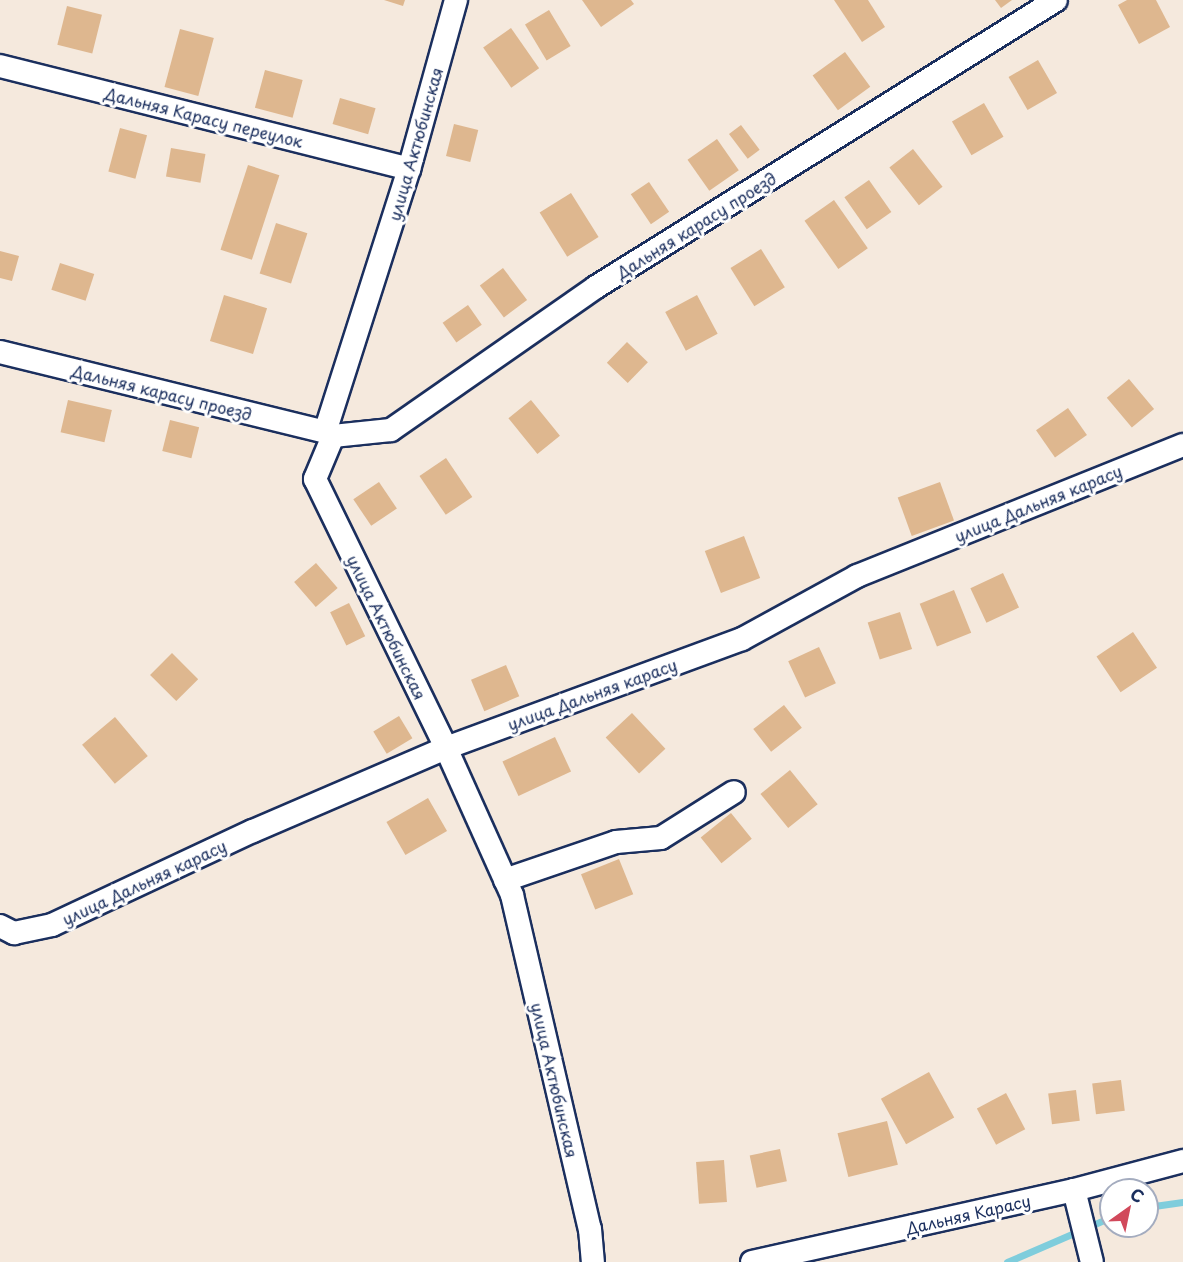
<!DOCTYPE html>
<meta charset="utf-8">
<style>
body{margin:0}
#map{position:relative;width:1183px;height:1262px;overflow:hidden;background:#f5e9dd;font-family:"Playpen Sans",sans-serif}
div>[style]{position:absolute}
.stream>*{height:7px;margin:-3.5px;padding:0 3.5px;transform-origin:3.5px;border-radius:3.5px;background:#7fcddc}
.building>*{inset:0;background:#deb78f;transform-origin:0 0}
.roads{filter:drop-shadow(2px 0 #1b2f5e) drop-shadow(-2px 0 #1b2f5e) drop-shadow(0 2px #1b2f5e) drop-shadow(0 -2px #1b2f5e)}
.minor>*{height:22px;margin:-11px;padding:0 11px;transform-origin:11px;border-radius:11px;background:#fff}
span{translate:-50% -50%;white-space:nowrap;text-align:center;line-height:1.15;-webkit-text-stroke:6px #fff;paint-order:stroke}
.street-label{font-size:16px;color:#1b2f5e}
.north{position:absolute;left:1099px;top:1178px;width:60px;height:60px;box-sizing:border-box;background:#fff;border:2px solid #a4acbf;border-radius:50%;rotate:33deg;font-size:16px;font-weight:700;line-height:24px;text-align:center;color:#1b2f5e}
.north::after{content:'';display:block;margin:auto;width:21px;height:27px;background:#d1495b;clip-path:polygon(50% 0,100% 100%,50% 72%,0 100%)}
</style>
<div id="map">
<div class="stream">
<div style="left:1147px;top:1207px;width:36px;rotate:-8deg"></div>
<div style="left:1007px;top:1262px;width:113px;rotate:-23.4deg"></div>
</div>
<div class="building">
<div style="clip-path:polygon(384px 0,405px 0,403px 6px)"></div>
<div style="clip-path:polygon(582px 0,631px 0,634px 4px,601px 27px)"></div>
<div style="clip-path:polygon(834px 0,868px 0,885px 27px,862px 42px)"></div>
<div style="clip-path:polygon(995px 0,1012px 0,1001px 8px)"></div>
<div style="clip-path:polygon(1127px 0,1156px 0,1170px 27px,1139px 44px,1118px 5px)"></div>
<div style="left:67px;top:6px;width:36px;height:40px;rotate:14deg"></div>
<div style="left:549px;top:10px;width:42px;height:28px;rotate:59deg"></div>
<div style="left:511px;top:28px;width:49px;height:34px;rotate:55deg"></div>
<div style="left:180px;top:29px;width:35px;height:60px;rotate:15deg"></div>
<div style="left:845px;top:52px;width:43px;height:40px;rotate:54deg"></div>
<div style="left:1038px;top:60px;width:38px;height:34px;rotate:60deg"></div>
<div style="left:265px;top:70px;width:39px;height:39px;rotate:15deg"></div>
<div style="left:340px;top:98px;width:37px;height:27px;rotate:16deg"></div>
<div style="left:984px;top:103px;width:39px;height:37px;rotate:60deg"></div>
<div style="left:454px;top:124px;width:25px;height:33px;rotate:14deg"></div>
<div style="left:741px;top:125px;width:31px;height:15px;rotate:53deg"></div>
<div style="left:120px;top:128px;width:28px;height:45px;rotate:15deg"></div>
<div style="left:717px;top:139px;width:38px;height:36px;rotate:55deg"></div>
<div style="left:171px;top:148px;width:35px;height:29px;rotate:10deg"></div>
<div style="left:913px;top:149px;width:48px;height:30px;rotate:52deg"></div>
<div style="left:248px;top:165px;width:33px;height:89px;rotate:18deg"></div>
<div style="left:869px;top:180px;width:39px;height:30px;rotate:55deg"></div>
<div style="left:649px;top:182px;width:36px;height:22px;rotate:56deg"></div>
<div style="left:571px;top:193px;width:52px;height:37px;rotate:58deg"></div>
<div style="left:834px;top:200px;width:59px;height:36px;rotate:55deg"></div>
<div style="left:276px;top:223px;width:33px;height:53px;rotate:18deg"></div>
<div style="left:761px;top:249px;width:45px;height:36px;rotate:58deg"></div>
<div style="clip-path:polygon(0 251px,19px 256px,12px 281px,0 278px)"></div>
<div style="left:60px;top:263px;width:36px;height:28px;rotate:18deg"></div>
<div style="left:503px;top:268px;width:40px;height:29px;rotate:53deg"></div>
<div style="left:224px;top:295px;width:45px;height:48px;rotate:17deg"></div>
<div style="left:697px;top:295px;width:44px;height:36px;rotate:62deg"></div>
<div style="left:468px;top:305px;width:24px;height:31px;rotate:55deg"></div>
<div style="left:627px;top:342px;width:29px;height:29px;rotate:44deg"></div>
<div style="left:1129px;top:379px;width:39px;height:29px;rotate:50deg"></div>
<div style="left:68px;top:400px;width:45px;height:33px;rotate:13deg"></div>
<div style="left:531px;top:400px;width:46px;height:29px;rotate:51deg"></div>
<div style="left:1068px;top:408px;width:33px;height:39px;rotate:55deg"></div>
<div style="left:170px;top:420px;width:30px;height:32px;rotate:14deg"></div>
<div style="left:446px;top:458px;width:47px;height:32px;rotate:56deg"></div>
<div style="left:379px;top:482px;width:32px;height:31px;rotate:56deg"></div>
<div style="left:940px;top:482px;width:41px;height:45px;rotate:70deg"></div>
<div style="left:744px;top:536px;width:45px;height:42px;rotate:69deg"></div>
<div style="left:316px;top:563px;width:33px;height:29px;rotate:49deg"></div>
<div style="left:1003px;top:573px;width:38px;height:36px;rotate:65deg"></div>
<div style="left:954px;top:590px;width:46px;height:37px;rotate:68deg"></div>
<div style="left:349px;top:603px;width:37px;height:21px;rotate:64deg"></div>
<div style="left:900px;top:612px;width:39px;height:34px;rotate:72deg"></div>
<div style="left:1133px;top:632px;width:43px;height:44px;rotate:56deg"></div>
<div style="left:819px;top:647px;width:40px;height:34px;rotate:65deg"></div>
<div style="left:172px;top:653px;width:37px;height:31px;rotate:45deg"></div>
<div style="left:506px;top:665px;width:34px;height:38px;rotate:67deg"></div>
<div style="left:784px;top:705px;width:29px;height:39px;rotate:52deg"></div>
<div style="left:632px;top:713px;width:49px;height:36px;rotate:47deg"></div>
<div style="left:399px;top:716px;width:26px;height:30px;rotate:59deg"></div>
<div style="left:115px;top:717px;width:51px;height:43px;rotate:50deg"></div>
<div style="left:555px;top:737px;width:38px;height:58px;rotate:65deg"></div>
<div style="left:790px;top:770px;width:44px;height:38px;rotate:51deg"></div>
<div style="left:428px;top:798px;width:38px;height:48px;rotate:60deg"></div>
<div style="left:731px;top:813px;width:33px;height:39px;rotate:51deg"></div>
<div style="left:619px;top:859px;width:38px;height:41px;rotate:68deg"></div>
<div style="left:929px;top:1072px;width:52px;height:55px;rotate:61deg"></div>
<div style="left:1121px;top:1080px;width:31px;height:29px;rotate:83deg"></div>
<div style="left:1076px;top:1090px;width:31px;height:28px;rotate:83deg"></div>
<div style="left:1006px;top:1093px;width:41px;height:33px;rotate:62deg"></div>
<div style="left:887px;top:1121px;width:45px;height:51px;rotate:76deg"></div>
<div style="left:780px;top:1149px;width:33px;height:31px;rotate:78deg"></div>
<div style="left:724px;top:1160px;width:42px;height:28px;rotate:86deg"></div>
</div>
<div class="roads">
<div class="minor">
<div style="left:456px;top:0;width:175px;rotate:105.5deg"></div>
<div style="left:409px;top:169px;width:276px;rotate:107.7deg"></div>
<div style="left:325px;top:432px;width:9px;rotate:27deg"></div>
<div style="left:333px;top:436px;width:47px;rotate:112.7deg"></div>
<div style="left:315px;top:479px;width:299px;rotate:64deg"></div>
<div style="left:446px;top:748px;width:161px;rotate:65.8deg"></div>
<div style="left:512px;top:895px;width:343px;rotate:76.9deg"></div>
<div style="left:590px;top:1229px;width:33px;rotate:85deg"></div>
<div style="left:0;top:66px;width:422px;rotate:14.1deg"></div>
<div style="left:0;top:352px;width:335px;rotate:13.8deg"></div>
<div style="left:333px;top:436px;width:58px;rotate:-5.9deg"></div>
<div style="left:391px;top:430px;width:250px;rotate:-34.9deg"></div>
<div style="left:596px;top:287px;width:542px;rotate:-31.96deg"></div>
<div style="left:505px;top:880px;width:117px;rotate:-18.9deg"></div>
<div style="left:616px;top:842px;width:45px;rotate:-5.1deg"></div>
<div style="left:661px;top:838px;width:86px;rotate:-32.2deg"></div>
<div style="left:0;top:926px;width:16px;rotate:27deg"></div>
<div style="left:14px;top:933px;width:39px;rotate:-12deg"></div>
<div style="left:52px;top:925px;width:222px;rotate:-25.1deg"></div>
<div style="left:253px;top:831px;width:210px;rotate:-23.3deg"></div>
<div style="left:446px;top:748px;width:315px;rotate:-20.2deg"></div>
<div style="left:742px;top:639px;width:131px;rotate:-28.7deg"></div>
<div style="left:857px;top:576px;width:351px;rotate:-21.9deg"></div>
<div style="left:1074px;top:1190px;width:74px;rotate:76deg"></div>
<div style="left:752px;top:1262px;width:330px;rotate:-12.6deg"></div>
<div style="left:1074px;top:1190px;width:113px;rotate:-14.9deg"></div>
</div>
</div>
<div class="street-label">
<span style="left:204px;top:117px;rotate:14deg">Дальняя Карасу переулок</span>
<span style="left:415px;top:144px;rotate:-74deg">улица Актюбинская</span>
<span style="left:696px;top:225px;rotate:-32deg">Дальняя карасу проезд</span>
<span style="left:162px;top:392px;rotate:14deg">Дальняя карасу проезд</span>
<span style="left:1038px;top:503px;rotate:-22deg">улица Дальняя карасу</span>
<span style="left:387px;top:627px;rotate:64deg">улица Актюбинская</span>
<span style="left:592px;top:694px;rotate:-20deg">улица Дальняя карасу</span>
<span style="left:144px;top:882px;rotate:-25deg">улица Дальняя карасу</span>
<span style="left:555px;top:1080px;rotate:77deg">улица Актюбинская</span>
<span style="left:968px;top:1214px;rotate:-13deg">Дальняя Карасу</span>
</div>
<div class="north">С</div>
</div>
